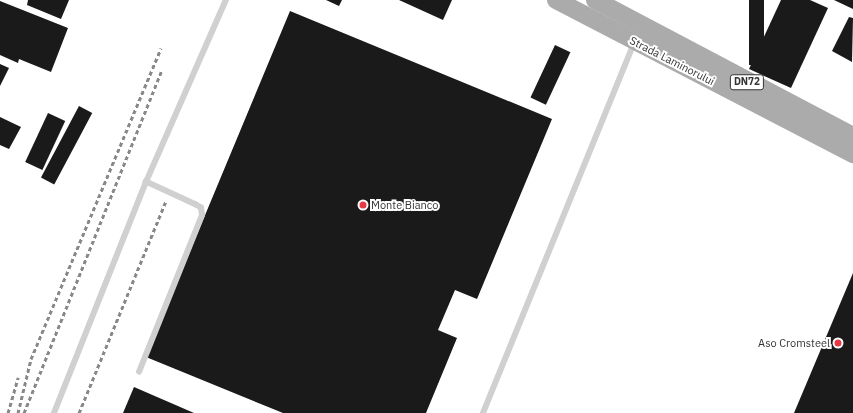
<!DOCTYPE html>
<style>
body{margin:0}
#map{position:relative;width:853px;height:413px;overflow:hidden;background:#fff;font-family:"IBM Plex Sans",sans-serif}
div>[style]{position:absolute}
.building>*{inset:0;background:#1a1a1a;transform-origin:0 0}
.lane>*{height:5.5px;margin:-2.75px;padding:0 2.75px;transform-origin:2.75px;border-radius:2.75px;background:#d0d0d0}
.primary>*{height:18px;margin:-9px;padding:0 9px;transform-origin:9px;border-radius:9px;background:#ababab}
.rail>*{height:3px;margin-top:-1.5px;transform-origin:0;background:repeating-linear-gradient(90deg,#888 0 4px,transparent 0 7px)}
.dots>*{width:11px;height:11px;translate:-50% -50%;box-sizing:border-box;border:2px solid #fff;border-radius:50%}
span{translate:-50% -50%;white-space:nowrap;text-align:center;line-height:1.15;-webkit-text-stroke:4px #fff;paint-order:stroke}
.shield-label span{padding:1px 3px;background:#fff;border:1px solid;border-radius:3px;-webkit-text-stroke-width:0}
.shield-label{font-size:10px;color:#333;font-weight:700}
.street-label{font-size:11px;color:#333}
.poi-label{font-size:11px;color:#333}
.left{translate:0 -50%;text-align:left}
.right{translate:-100% -50%;text-align:right}
</style>
<div id="map">
<div class="building">
<div style="clip-path:polygon(28px 0,69px 0,61px 19px,27px 5px)"></div>
<div style="clip-path:polygon(326px 0,342px 0,339px 6px)"></div>
<div style="clip-path:polygon(399px 0,452px 0,443px 20px)"></div>
<div style="left:749px;top:0;width:15px;height:65px"></div>
<div style="clip-path:polygon(781px 0,810px 0,828px 8px,791px 88px,749px 69px)"></div>
<div style="clip-path:polygon(834px 0,853px 0,853px 9px)"></div>
<div style="clip-path:polygon(0 1px,68px 28px,51px 72px,19px 59px,18px 63px,0 55px)"></div>
<div style="clip-path:polygon(290px 11px,552px 119px,477px 299px,455px 290px,438px 330px,457px 338px,426px 413px,283px 413px,146px 357px)"></div>
<div style="clip-path:polygon(849px 17px,853px 18px,852px 62px,832px 51px)"></div>
<div style="left:555px;top:45px;width:17px;height:58px;rotate:25deg"></div>
<div style="clip-path:polygon(0 64px,9px 68px,0 86px)"></div>
<div style="left:79px;top:106px;width:15px;height:81px;rotate:28deg"></div>
<div style="left:48px;top:113px;width:19px;height:54px;rotate:25deg"></div>
<div style="clip-path:polygon(0 117px,21px 127px,9px 149px,0 145px)"></div>
<div style="clip-path:polygon(853px 273px,853px 413px,794px 413px)"></div>
<div style="clip-path:polygon(134px 387px,194px 413px,123px 413px)"></div>
</div>
<div class="lane">
<div style="left:139px;top:372px;width:169px;rotate:-68.1deg"></div>
<div style="left:202px;top:215px;width:7px;rotate:-98deg"></div>
<div style="left:201px;top:208px;width:6px;rotate:-149deg"></div>
<div style="left:196px;top:205px;width:55px;rotate:-155.3deg"></div>
<div style="left:54px;top:413px;width:249px;rotate:-68.3deg"></div>
<div style="left:146px;top:182px;width:199px;rotate:-66.3deg"></div>
<div style="left:483px;top:413px;width:400px;rotate:-67.8deg"></div>
</div>
<div class="primary">
<div style="left:556px;top:0;width:335px;rotate:27.4deg"></div>
<div style="left:595px;top:0;width:292px;rotate:27.8deg"></div>
</div>
<div class="rail">
<div style="left:8px;top:413px;width:37px;rotate:-74deg"></div>
<div style="left:18px;top:413px;width:56px;rotate:-76.5deg"></div>
<div style="left:31px;top:359px;width:337px;rotate:-67.3deg"></div>
<div style="left:24px;top:413px;width:370px;rotate:-68.1deg"></div>
<div style="left:79px;top:413px;width:229px;rotate:-67.7deg"></div>
</div>
<div class="dots">
<div style="left:363px;top:205px;background:#e63946"></div>
<div style="left:838px;top:343px;background:#e63946"></div>
</div>
<div class="shield-label">
<span style="left:747px;top:82px">DN72</span>
</div>
<div class="street-label">
<span style="left:672px;top:61px;rotate:27deg">Strada Laminorului</span>
</div>
<div class="poi-label">
<span class="left" style="left:371px;top:205px">Monte Bianco</span>
<span class="right" style="left:830px;top:343px">Aso Cromsteel</span>
</div>
</div>
